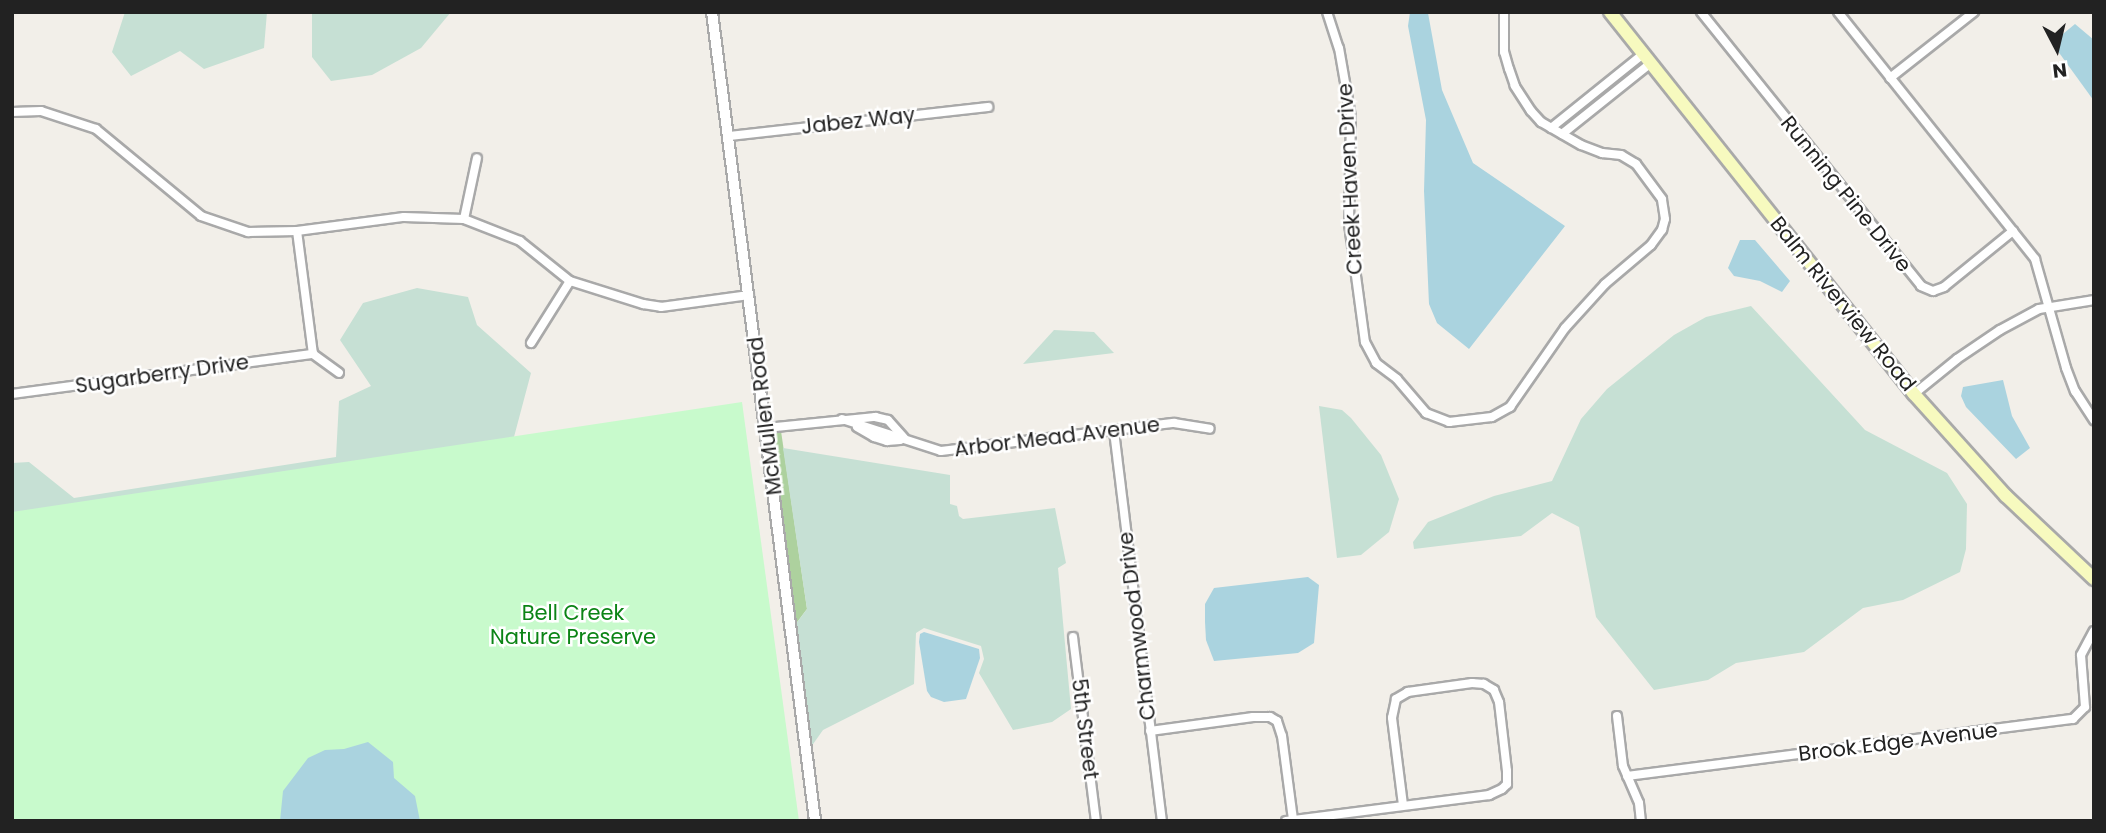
<!DOCTYPE html>
<style>
body{margin:0}
#map{position:relative;width:2106px;height:833px;overflow:hidden;background:#f2efe9;font-family:Poppins,sans-serif}
div>[style]{position:absolute}
.forest>*{inset:0;background:#add19e}
.wetland>*{inset:0;background:#c6e0d4}
.park>*{inset:0;background:#c8facc}
.water>*{inset:0;background:#aad3df}
.roads{filter:drop-shadow(2px 0 #a9a9a9) drop-shadow(-2px 0 #a9a9a9) drop-shadow(0 2px #a9a9a9) drop-shadow(0 -2px #a9a9a9)}
.minor>*{height:8px;margin:-4px;padding:0 4px;transform-origin:4px;border-radius:4px;background:#fff}
.tertiary>*{height:10px;margin:-5px;padding:0 5px;transform-origin:5px;border-radius:5px;background:#fff}
.secondary>*{height:12px;margin:-6px;padding:0 6px;transform-origin:6px;border-radius:6px;background:#f7fabf}
span{translate:-50% -50%;white-space:nowrap;text-align:center;line-height:1.15;-webkit-text-stroke:5px #fff;paint-order:stroke}
.street-label{font-size:21px;color:#222}
.park-label{font-size:21px;color:#0c8416}
.frame{position:absolute;inset:0;border:14px solid #222;pointer-events:none}
.north{position:absolute;left:2022px;top:14px;width:70px;height:70px;-webkit-text-stroke:5px #fff;paint-order:stroke;rotate:173deg;font-size:19px;font-weight:700;line-height:28px;text-align:center;color:#222}
.north::after{content:'';display:block;margin:auto;width:24px;height:32px;background:#222;clip-path:polygon(50% 0,100% 100%,50% 72%,0 100%)}
</style>
<div id="map">
<div class="forest">
<div style="clip-path:polygon(781px 431px,807px 609px,795px 625px,771px 432px)"></div>
</div>
<div class="wetland">
<div style="clip-path:polygon(125px 12px,267px 12px,264px 48px,204px 69px,180px 51px,131px 76px,112px 52px)"></div>
<div style="clip-path:polygon(312px 12px,451px 12px,421px 48px,372px 75px,331px 81px,312px 57px)"></div>
<div style="clip-path:polygon(417px 288px,468px 297px,477px 325px,531px 373px,510px 452px,12px 821px,12px 463px,29px 462px,74px 498px,336px 457px,339px 401px,371px 386px,340px 340px,363px 303px)"></div>
<div style="clip-path:polygon(1751px 306px,1865px 430px,1947px 473px,1967px 504px,1966px 549px,1960px 572px,1903px 600px,1863px 608px,1804px 652px,1736px 663px,1708px 680px,1654px 690px,1596px 617px,1579px 527px,1552px 513px,1521px 536px,1414px 549px,1413px 542px,1428px 522px,1494px 496px,1552px 481px,1581px 419px,1607px 389px,1674px 335px,1706px 317px)"></div>
<div style="clip-path:polygon(1054px 330px,1094px 332px,1114px 353px,1023px 364px)"></div>
<div style="clip-path:polygon(1319px 406px,1342px 410px,1351px 418px,1381px 455px,1399px 499px,1389px 532px,1361px 555px,1337px 558px)"></div>
<div style="clip-path:polygon(783px 448px,950px 475px,950px 504px,957px 506px,959px 516px,963px 519px,1055px 508px,1066px 563px,1058px 568px,1071px 709px,1052px 722px,1013px 730px,979px 673px,984px 659px,981px 646px,924px 628px,916px 633px,914px 684px,823px 730px,811px 747px,795px 625px,807px 609px)"></div>
</div>
<div class="park">
<div style="clip-path:polygon(742px 402px,799px 821px,12px 821px,12px 512px)"></div>
</div>
<div class="water">
<div style="clip-path:polygon(1410px 12px,1428px 13px,1442px 90px,1473px 163px,1565px 226px,1469px 349px,1437px 323px,1429px 304px,1424px 191px,1426px 120px,1408px 26px)"></div>
<div style="clip-path:polygon(2075px 24px,2094px 40px,2094px 101px,2052px 43px)"></div>
<div style="clip-path:polygon(1740px 240px,1755px 240px,1790px 281px,1782px 292px,1760px 281px,1734px 276px,1728px 268px)"></div>
<div style="clip-path:polygon(2003px 380px,2012px 416px,2030px 448px,2016px 459px,1966px 407px,1961px 396px,1963px 387px)"></div>
<div style="clip-path:polygon(1308px 577px,1319px 585px,1314px 643px,1298px 653px,1214px 661px,1206px 640px,1205px 622px,1205px 604px,1214px 588px)"></div>
<div style="clip-path:polygon(924px 632px,979px 649px,980px 658px,966px 699px,944px 702px,931px 697px,927px 691px,919px 642px,920px 634px)"></div>
<div style="clip-path:polygon(368px 742px,393px 762px,394px 778px,415px 796px,420px 821px,280px 821px,283px 791px,308px 758px,325px 750px,344px 749px)"></div>
</div>
<div class="roads">
<div class="minor">
<div style="left:1327px;top:12px;width:38px;rotate:72deg"></div>
<div style="left:1339px;top:48px;width:70px;rotate:80.1deg"></div>
<div style="left:1351px;top:117px;width:107px;rotate:91.1deg"></div>
<div style="left:1349px;top:224px;width:119px;rotate:82.3deg"></div>
<div style="left:1365px;top:342px;width:24px;rotate:62deg"></div>
<div style="left:1376px;top:363px;width:26px;rotate:37deg"></div>
<div style="left:1397px;top:379px;width:45px;rotate:49.5deg"></div>
<div style="left:1426px;top:413px;width:25px;rotate:21deg"></div>
<div style="left:1449px;top:422px;width:43px;rotate:-6.6deg"></div>
<div style="left:1492px;top:417px;width:21px;rotate:-29deg"></div>
<div style="left:1510px;top:407px;width:96px;rotate:-55.2deg"></div>
<div style="left:1565px;top:328px;width:59px;rotate:-47.7deg"></div>
<div style="left:1605px;top:284px;width:60px;rotate:-40.3deg"></div>
<div style="left:1651px;top:245px;width:19px;rotate:-54deg"></div>
<div style="left:1662px;top:230px;width:11px;rotate:-75deg"></div>
<div style="left:1665px;top:219px;width:20px;rotate:-99deg"></div>
<div style="left:1662px;top:199px;width:44px;rotate:-126.6deg"></div>
<div style="left:1636px;top:164px;width:17px;rotate:-149deg"></div>
<div style="left:1621px;top:155px;width:19px;rotate:-174deg"></div>
<div style="left:1602px;top:153px;width:22px;rotate:-159deg"></div>
<div style="left:1581px;top:145px;width:46px;rotate:-150.1deg"></div>
<div style="left:1541px;top:122px;width:15px;rotate:-132deg"></div>
<div style="left:1531px;top:111px;width:30px;rotate:-123deg"></div>
<div style="left:1515px;top:86px;width:18px;rotate:-109deg"></div>
<div style="left:1509px;top:69px;width:18px;rotate:-106deg"></div>
<div style="left:1504px;top:52px;width:40px;rotate:-90deg"></div>
<div style="left:1701px;top:12px;width:351px;rotate:51.2deg"></div>
<div style="left:1921px;top:286px;width:13px;rotate:23deg"></div>
<div style="left:1933px;top:291px;width:12px;rotate:-20deg"></div>
<div style="left:1944px;top:287px;width:89px;rotate:-39.1deg"></div>
<div style="left:1838px;top:12px;width:316px;rotate:51.4deg"></div>
<div style="left:2035px;top:259px;width:113px;rotate:74.1deg"></div>
<div style="left:2066px;top:368px;width:25px;rotate:69deg"></div>
<div style="left:2075px;top:391px;width:35px;rotate:57deg"></div>
<div style="left:1890px;top:78px;width:107px;rotate:-38.2deg"></div>
<div style="left:12px;top:112px;width:29px;rotate:-2deg"></div>
<div style="left:41px;top:111px;width:58px;rotate:18.1deg"></div>
<div style="left:96px;top:129px;width:136px;rotate:39.6deg"></div>
<div style="left:201px;top:216px;width:50px;rotate:18.8deg"></div>
<div style="left:248px;top:232px;width:49px;rotate:-1.2deg"></div>
<div style="left:297px;top:231px;width:108px;rotate:-7.5deg"></div>
<div style="left:404px;top:217px;width:60px;rotate:1.9deg"></div>
<div style="left:464px;top:219px;width:60px;rotate:21.4deg"></div>
<div style="left:520px;top:241px;width:64px;rotate:38.7deg"></div>
<div style="left:570px;top:281px;width:77px;rotate:17.5deg"></div>
<div style="left:643px;top:304px;width:18px;rotate:9deg"></div>
<div style="left:661px;top:307px;width:89px;rotate:-7.8deg"></div>
<div style="left:1551px;top:128px;width:118px;rotate:-38.8deg"></div>
<div style="left:1562px;top:134px;width:114px;rotate:-38.6deg"></div>
<div style="left:729px;top:136px;width:261px;rotate:-6.4deg"></div>
<div style="left:464px;top:219px;width:62px;rotate:-78deg"></div>
<div style="left:297px;top:231px;width:124px;rotate:82.6deg"></div>
<div style="left:313px;top:354px;width:32px;rotate:36deg"></div>
<div style="left:531px;top:343px;width:73px;rotate:-57.8deg"></div>
<div style="left:12px;top:394px;width:304px;rotate:-7.6deg"></div>
<div style="left:1914px;top:394px;width:55px;rotate:-39.1deg"></div>
<div style="left:1957px;top:359px;width:52px;rotate:-34deg"></div>
<div style="left:2000px;top:330px;width:44px;rotate:-28.3deg"></div>
<div style="left:2039px;top:309px;width:56px;rotate:-9.3deg"></div>
<div style="left:842px;top:419px;width:104px;rotate:17.9deg"></div>
<div style="left:941px;top:451px;width:235px;rotate:-6.9deg"></div>
<div style="left:1174px;top:423px;width:36px;rotate:9deg"></div>
<div style="left:857px;top:427px;width:20px;rotate:30deg"></div>
<div style="left:874px;top:437px;width:14px;rotate:17deg"></div>
<div style="left:887px;top:441px;width:13px;rotate:-4deg"></div>
<div style="left:766px;top:428px;width:110px;rotate:-5.8deg"></div>
<div style="left:875px;top:417px;width:13px;rotate:13deg"></div>
<div style="left:888px;top:420px;width:24px;rotate:48deg"></div>
<div style="left:1114px;top:431px;width:393px;rotate:83deg"></div>
<div style="left:1073px;top:637px;width:185px;rotate:82.9deg"></div>
<div style="left:1617px;top:716px;width:50px;rotate:83.2deg"></div>
<div style="left:1623px;top:766px;width:40px;rotate:66.6deg"></div>
<div style="left:1639px;top:803px;width:18px;rotate:84deg"></div>
<div style="left:1150px;top:731px;width:104px;rotate:-7.7deg"></div>
<div style="left:1253px;top:717px;width:17px"></div>
<div style="left:1270px;top:717px;width:8px;rotate:30deg"></div>
<div style="left:1277px;top:721px;width:16px;rotate:72deg"></div>
<div style="left:1282px;top:736px;width:85px;rotate:82.5deg"></div>
<div style="left:1627px;top:776px;width:450px;rotate:-7.3deg"></div>
<div style="left:2073px;top:719px;width:17px;rotate:-45deg"></div>
<div style="left:2085px;top:707px;width:52px;rotate:-94.4deg"></div>
<div style="left:2081px;top:655px;width:27px;rotate:-62deg"></div>
<div style="left:1286px;top:821px;width:205px;rotate:-7.3deg"></div>
<div style="left:1489px;top:795px;width:14px;rotate:-25deg"></div>
<div style="left:1502px;top:789px;width:7px;rotate:-45deg"></div>
<div style="left:1507px;top:784px;width:13px;rotate:-90deg"></div>
<div style="left:1507px;top:771px;width:69px;rotate:-96.6deg"></div>
<div style="left:1499px;top:702px;width:13px;rotate:-113deg"></div>
<div style="left:1494px;top:690px;width:12px;rotate:-149deg"></div>
<div style="left:1484px;top:684px;width:12px;rotate:-175deg"></div>
<div style="left:1472px;top:683px;width:65px;rotate:172deg"></div>
<div style="left:1408px;top:692px;width:14px;rotate:150deg"></div>
<div style="left:1396px;top:699px;width:19px;rotate:102deg"></div>
<div style="left:1392px;top:718px;width:88px;rotate:82.8deg"></div>
</div>
<div class="tertiary">
<div style="left:712px;top:12px;width:816px;rotate:82.74deg"></div>
</div>
<div class="secondary">
<div style="left:1610px;top:12px;width:488px;rotate:51.5deg"></div>
<div style="left:1914px;top:394px;width:137px;rotate:48deg"></div>
<div style="left:2006px;top:496px;width:121px;rotate:43.3deg"></div>
</div>
</div>
<div class="street-label">
<span style="left:858px;top:121px;rotate:-6deg">Jabez Way</span>
<span style="left:1350px;top:179px;rotate:-93deg">Creek Haven Drive</span>
<span style="left:1846px;top:194px;rotate:51deg">Running Pine Drive</span>
<span style="left:1843px;top:304px;rotate:51deg">Balm Riverview Road</span>
<span style="left:162px;top:374px;rotate:-8deg">Sugarberry Drive</span>
<span style="left:765px;top:416px;rotate:-97deg">McMullen Road</span>
<span style="left:1057px;top:437px;rotate:-7deg">Arbor Mead Avenue</span>
<span style="left:1137px;top:626px;rotate:-97deg">Charmwood Drive</span>
<span style="left:1085px;top:729px;rotate:83deg">5th Street</span>
<span style="left:1898px;top:742px;rotate:-7deg">Brook Edge Avenue</span>
</div>
<div class="park-label">
<span style="left:573px;top:625px">Bell Creek<br>Nature Preserve</span>
</div>
<div class="frame"></div>
<div class="north">N</div>
</div>
